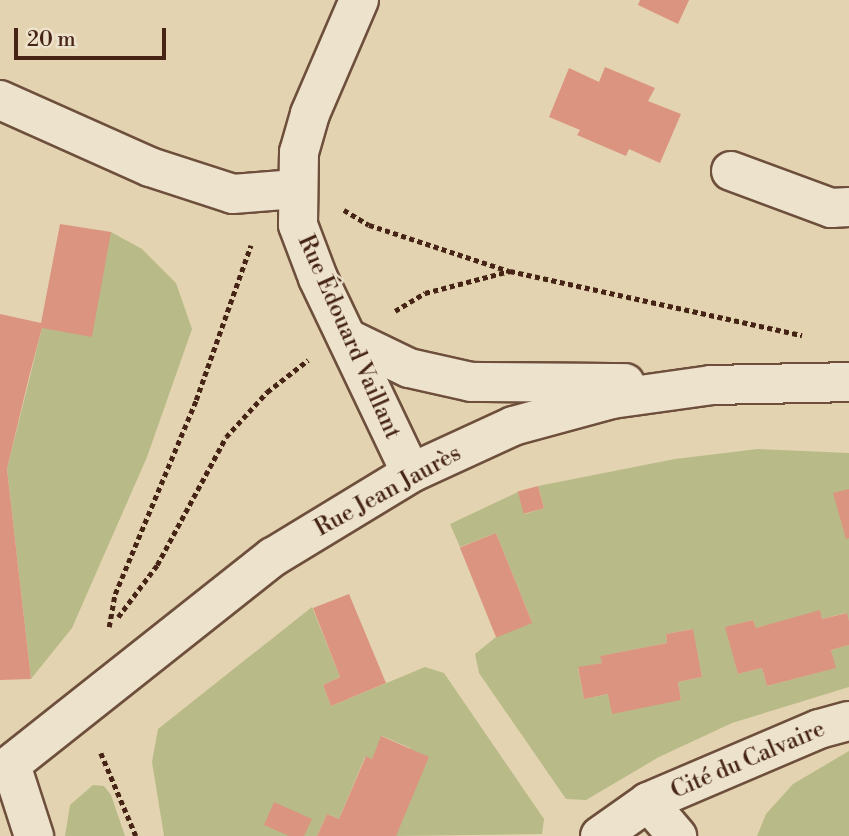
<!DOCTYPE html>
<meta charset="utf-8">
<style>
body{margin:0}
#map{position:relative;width:849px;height:836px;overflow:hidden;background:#e4d3b0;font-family:"Libre Bodoni",serif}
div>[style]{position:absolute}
.green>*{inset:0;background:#b8bb88}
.building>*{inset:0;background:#db9480;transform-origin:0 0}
.path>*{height:4.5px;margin-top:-2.25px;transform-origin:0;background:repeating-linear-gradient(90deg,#452315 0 5px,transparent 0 8.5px)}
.roads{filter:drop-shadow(2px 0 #6d4f3c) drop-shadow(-2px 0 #6d4f3c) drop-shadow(0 2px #6d4f3c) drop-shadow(0 -2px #6d4f3c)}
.minor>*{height:38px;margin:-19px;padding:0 19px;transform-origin:19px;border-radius:19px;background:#ede2cc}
.tertiary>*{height:38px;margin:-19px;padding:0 19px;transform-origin:19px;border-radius:19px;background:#ede2cc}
.secondary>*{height:38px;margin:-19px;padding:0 19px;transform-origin:19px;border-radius:19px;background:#ede2cc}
span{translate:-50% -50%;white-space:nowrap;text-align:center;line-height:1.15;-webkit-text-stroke:5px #ede2cc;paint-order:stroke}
.street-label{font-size:23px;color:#452315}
.scale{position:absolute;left:14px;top:28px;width:152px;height:32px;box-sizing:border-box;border:4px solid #452315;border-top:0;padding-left:9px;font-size:21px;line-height:24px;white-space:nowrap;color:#452315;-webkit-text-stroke:5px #ede2cc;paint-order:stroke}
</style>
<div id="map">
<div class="green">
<div style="clip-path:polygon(111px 232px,142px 249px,176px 283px,192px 329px,147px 457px,72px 628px,31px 679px,7px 469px,42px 328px)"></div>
<div style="clip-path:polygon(evenodd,758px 449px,849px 453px,849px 621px,846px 613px,822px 619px,820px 611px,756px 628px,753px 620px,726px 627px,738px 674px,762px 668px,767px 686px,835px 668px,831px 650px,849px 645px,849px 687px,732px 723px,659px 757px,586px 800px,566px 799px,479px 673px,475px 654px,496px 637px,532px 622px,496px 533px,460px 547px,450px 524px,518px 492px,525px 514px,544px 508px,538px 486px,675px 459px,758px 449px,692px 629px,702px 677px,678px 682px,681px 700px,608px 694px,584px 699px,578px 668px,602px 663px,601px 656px,667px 643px,666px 634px,692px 629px)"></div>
<div style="clip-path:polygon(312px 607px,340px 677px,323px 685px,331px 706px,425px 667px,444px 673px,544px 819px,542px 834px,396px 836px,410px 748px,382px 736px,372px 759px,365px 757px,339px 819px,327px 814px,317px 836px,164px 836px,152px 762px,158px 729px)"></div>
<div style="clip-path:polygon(849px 751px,849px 836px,757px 836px,766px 814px,793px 784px)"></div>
<div style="clip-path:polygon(93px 785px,104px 786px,111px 795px,125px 836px,65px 836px,70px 805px)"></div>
</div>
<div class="building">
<div style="clip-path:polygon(640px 0,689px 0,678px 24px,638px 5px)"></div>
<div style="clip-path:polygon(605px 67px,655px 88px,648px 101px,681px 114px,660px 163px,629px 149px,626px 156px,577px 135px,580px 130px,549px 117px,569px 68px,599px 82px)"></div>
<div style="clip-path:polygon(60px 224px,111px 232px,92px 337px,42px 328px,29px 377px,7px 469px,31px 679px,0 680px,0 314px,41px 323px)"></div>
<div style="left:538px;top:486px;width:23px;height:21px;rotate:75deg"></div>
<div style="clip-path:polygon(849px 489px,849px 538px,846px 539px,833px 493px)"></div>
<div style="left:496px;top:533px;width:97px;height:39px;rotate:68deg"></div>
<div style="clip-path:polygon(349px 594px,386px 683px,331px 706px,323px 685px,340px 677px,313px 608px)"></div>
<div style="clip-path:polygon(820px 610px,822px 619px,847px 613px,849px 621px,849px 645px,831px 650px,836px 668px,767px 686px,762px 668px,738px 674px,725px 627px,753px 620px,756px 628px)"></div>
<div style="clip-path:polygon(693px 629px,702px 677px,678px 682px,681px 700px,612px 714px,608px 694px,584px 699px,578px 667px,602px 663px,600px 656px,667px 643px,666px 634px)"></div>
<div style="clip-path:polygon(381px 736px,429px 757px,396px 836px,317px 836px,327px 814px,339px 819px,366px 756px,372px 759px)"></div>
<div style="clip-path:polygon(274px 802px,312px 819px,304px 836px,289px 836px,264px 825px)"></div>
</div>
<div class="path">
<div style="left:344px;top:210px;width:29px;rotate:31deg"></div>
<div style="left:369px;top:225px;width:147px;rotate:18.2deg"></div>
<div style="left:395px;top:311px;width:35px;rotate:-31deg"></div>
<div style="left:425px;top:293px;width:88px;rotate:-14.5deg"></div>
<div style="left:510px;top:271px;width:299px;rotate:12.4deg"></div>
<div style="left:118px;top:617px;width:65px;rotate:-53.1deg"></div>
<div style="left:157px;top:565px;width:145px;rotate:-61.7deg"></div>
<div style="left:226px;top:437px;width:61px;rotate:-47.7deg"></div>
<div style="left:267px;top:392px;width:52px;rotate:-38deg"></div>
<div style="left:109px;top:627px;width:34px;rotate:-80deg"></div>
<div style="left:115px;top:594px;width:210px;rotate:-67.3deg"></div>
<div style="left:196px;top:400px;width:164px;rotate:-70.5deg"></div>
<div style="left:101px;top:753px;width:90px;rotate:67.1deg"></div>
</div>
<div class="roads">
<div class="minor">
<div style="left:731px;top:171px;width:107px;rotate:20.3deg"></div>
<div style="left:831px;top:208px;width:18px;rotate:-3deg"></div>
<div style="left:11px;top:765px;width:75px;rotate:72.1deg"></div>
<div style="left:648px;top:802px;width:45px;rotate:49.5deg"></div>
<div style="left:600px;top:836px;width:59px;rotate:-35.3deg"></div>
<div style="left:648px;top:802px;width:186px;rotate:-23.1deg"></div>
<div style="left:819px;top:729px;width:31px;rotate:-15deg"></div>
</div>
<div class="tertiary">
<div style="left:359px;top:0;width:124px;rotate:113.3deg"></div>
<div style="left:310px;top:114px;width:40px;rotate:106deg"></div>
<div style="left:299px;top:152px;width:73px;rotate:90.8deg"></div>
<div style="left:298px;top:225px;width:57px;rotate:69.3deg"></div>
<div style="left:318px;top:278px;width:216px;rotate:64.5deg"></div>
<div style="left:0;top:100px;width:164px;rotate:24.1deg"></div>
<div style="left:150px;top:167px;width:87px;rotate:18deg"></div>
<div style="left:233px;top:194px;width:63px;rotate:-4.5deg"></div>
</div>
<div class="secondary">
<div style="left:347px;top:338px;width:69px;rotate:25.8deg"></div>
<div style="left:409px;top:368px;width:64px;rotate:12.7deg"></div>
<div style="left:471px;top:382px;width:154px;rotate:0.4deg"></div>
<div style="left:0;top:773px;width:348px;rotate:-38.4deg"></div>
<div style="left:273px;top:557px;width:162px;rotate:-31.3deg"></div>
<div style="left:411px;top:473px;width:112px;rotate:-24.7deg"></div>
<div style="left:513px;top:426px;width:103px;rotate:-15.3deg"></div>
<div style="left:612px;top:399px;width:100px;rotate:-8deg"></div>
<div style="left:711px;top:385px;width:138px;rotate:-1.2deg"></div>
</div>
</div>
<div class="street-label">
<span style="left:349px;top:337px;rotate:66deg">Rue Édouard Vaillant</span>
<span style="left:388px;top:491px;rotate:-29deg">Rue Jean Jaurès</span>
<span style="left:748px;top:760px;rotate:-23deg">Cité du Calvaire</span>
</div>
<div class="scale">20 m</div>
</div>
